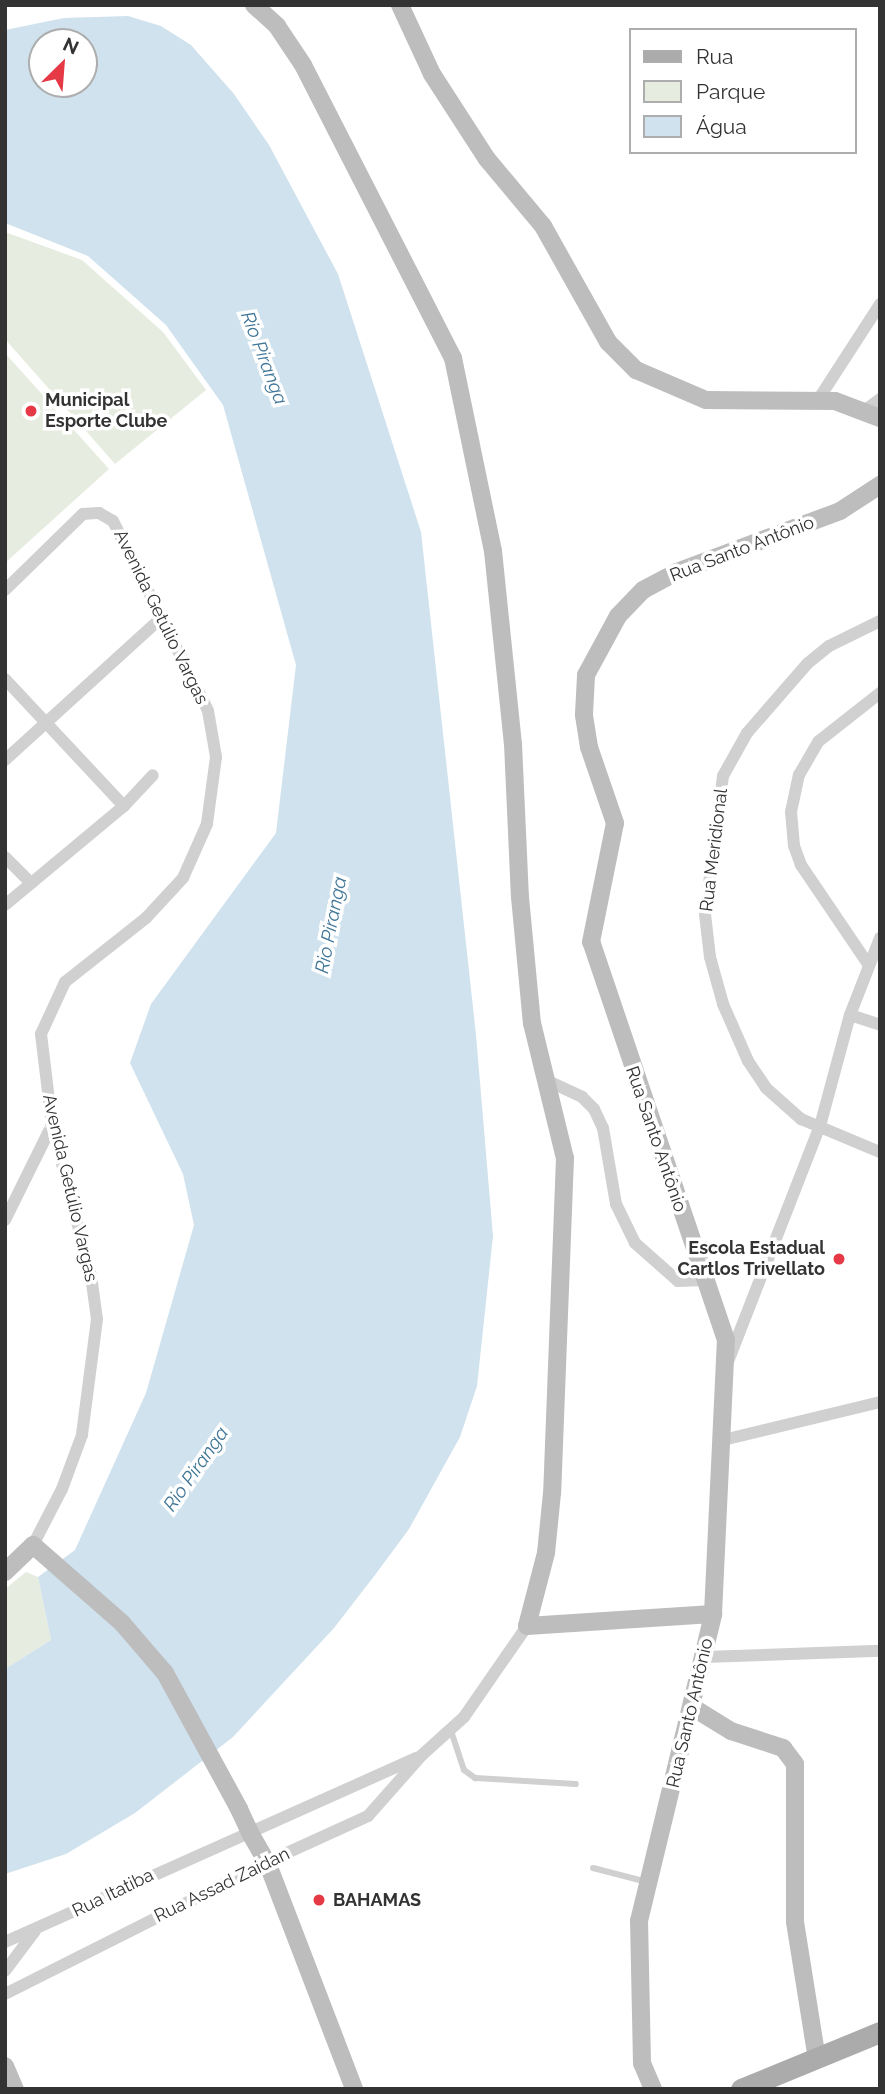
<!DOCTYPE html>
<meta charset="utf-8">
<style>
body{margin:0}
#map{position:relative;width:885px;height:2094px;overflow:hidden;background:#fff;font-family:Raleway,sans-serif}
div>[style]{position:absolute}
.green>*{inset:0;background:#e6ecdf}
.water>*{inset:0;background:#cfe2ee}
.lane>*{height:6px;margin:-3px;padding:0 3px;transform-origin:3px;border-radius:3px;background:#d0d0d0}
.street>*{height:12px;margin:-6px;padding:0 6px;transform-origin:6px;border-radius:6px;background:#d0d0d0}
.secondary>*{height:18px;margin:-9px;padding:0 9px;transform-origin:9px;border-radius:9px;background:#bdbdbd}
.primary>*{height:21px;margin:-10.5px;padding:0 10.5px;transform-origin:10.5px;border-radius:10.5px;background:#ababab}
.secondary-bridge>*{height:18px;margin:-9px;padding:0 9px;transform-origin:9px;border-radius:9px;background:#bdbdbd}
.dots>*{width:19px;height:19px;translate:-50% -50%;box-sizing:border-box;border:4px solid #fff;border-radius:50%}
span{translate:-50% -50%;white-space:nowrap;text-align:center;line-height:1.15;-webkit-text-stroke:7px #fff;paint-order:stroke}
.poi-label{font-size:18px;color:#333;font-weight:700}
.left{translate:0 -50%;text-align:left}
.right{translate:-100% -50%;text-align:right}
.street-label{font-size:18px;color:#333}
.water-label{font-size:19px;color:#3f7597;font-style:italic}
.frame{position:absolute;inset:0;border:7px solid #333;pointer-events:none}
.legend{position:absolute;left:629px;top:28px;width:228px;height:126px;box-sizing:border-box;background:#fff;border:2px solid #adadad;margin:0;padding:9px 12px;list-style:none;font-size:21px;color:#333}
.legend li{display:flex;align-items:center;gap:14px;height:35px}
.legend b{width:35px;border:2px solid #adadad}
.north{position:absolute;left:28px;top:28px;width:70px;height:70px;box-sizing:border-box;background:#fff;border:2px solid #adadad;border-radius:50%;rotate:25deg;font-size:19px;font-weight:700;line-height:28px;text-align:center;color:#333}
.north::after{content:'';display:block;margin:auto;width:24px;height:32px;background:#e63946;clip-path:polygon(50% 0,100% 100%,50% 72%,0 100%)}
</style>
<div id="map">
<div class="green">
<div style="clip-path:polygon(5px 232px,82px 260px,163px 332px,206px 390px,115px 464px,5px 339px)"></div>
<div style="clip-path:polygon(5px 353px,109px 469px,5px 563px)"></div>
<div style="clip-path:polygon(26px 1572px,38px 1577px,51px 1640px,5px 1669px,5px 1589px)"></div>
</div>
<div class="water">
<div style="clip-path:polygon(evenodd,128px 16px,161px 26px,191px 45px,234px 94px,269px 145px,338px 274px,421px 532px,476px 1035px,493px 1236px,477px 1386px,460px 1437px,409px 1529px,375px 1575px,334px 1628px,233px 1737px,135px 1813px,66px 1854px,5px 1874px,5px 1669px,51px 1640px,38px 1577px,75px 1550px,146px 1393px,194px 1225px,183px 1174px,130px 1063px,151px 1004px,276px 833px,296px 665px,223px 405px,166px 325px,88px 256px,5px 223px,5px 30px,64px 18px,128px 16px,42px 42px,84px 42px,84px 84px,42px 84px,42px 42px)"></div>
</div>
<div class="lane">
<div style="left:451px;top:1731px;width:41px;rotate:71.6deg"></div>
<div style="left:464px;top:1770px;width:14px;rotate:36deg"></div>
<div style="left:475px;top:1778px;width:101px;rotate:3.4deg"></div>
<div style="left:593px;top:1868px;width:56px;rotate:14.5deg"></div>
</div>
<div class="street">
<div style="left:816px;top:403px;width:118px;rotate:-57.1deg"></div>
<div style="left:865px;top:410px;width:19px;rotate:-36deg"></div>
<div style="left:5px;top:590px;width:109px;rotate:-44.3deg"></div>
<div style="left:83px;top:514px;width:16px;rotate:-4deg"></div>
<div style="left:99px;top:513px;width:16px;rotate:30deg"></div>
<div style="left:113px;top:521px;width:212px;rotate:63.4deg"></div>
<div style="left:208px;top:711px;width:47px;rotate:80.1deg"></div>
<div style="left:216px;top:757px;width:68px;rotate:97.7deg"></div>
<div style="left:207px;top:824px;width:59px;rotate:114deg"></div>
<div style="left:183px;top:878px;width:54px;rotate:132.8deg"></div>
<div style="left:146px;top:918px;width:103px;rotate:141.7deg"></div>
<div style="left:65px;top:982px;width:57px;rotate:114.8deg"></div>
<div style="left:41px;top:1034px;width:92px;rotate:83.1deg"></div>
<div style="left:52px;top:1125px;width:156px;rotate:75.5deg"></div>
<div style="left:91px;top:1276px;width:43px;rotate:82.1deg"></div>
<div style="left:97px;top:1319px;width:117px;rotate:97.4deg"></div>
<div style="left:82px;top:1435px;width:58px;rotate:110.3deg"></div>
<div style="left:62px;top:1489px;width:63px;rotate:117.4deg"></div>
<div style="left:880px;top:621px;width:57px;rotate:153.9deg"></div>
<div style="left:829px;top:646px;width:28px;rotate:141deg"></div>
<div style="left:807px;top:664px;width:91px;rotate:131deg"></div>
<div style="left:747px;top:733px;width:49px;rotate:119.2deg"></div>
<div style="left:723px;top:776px;width:139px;rotate:97.4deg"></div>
<div style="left:705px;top:914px;width:43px;rotate:83.4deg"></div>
<div style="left:710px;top:957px;width:49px;rotate:74.5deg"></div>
<div style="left:723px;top:1004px;width:62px;rotate:66.3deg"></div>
<div style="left:748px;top:1061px;width:32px;rotate:56deg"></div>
<div style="left:766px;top:1088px;width:47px;rotate:41.5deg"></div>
<div style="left:801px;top:1119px;width:86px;rotate:22.7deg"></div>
<div style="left:5px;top:679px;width:174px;rotate:46.9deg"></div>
<div style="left:5px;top:760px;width:212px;rotate:-42.3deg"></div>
<div style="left:5px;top:857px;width:37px;rotate:45deg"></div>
<div style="left:5px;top:905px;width:155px;rotate:-39.8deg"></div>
<div style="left:124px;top:806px;width:42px;rotate:-46.9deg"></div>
<div style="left:868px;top:964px;width:120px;rotate:-124.1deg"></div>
<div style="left:801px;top:865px;width:20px;rotate:-110deg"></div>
<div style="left:794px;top:846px;width:34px;rotate:-95deg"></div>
<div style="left:791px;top:812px;width:38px;rotate:-78deg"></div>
<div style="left:799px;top:775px;width:39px;rotate:-60deg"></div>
<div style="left:819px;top:741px;width:78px;rotate:-38.2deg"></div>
<div style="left:850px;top:1015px;width:32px;rotate:18deg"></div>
<div style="left:548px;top:1081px;width:38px;rotate:25deg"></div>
<div style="left:582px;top:1097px;width:17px;rotate:45deg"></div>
<div style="left:594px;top:1109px;width:21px;rotate:65deg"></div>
<div style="left:603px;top:1128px;width:77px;rotate:80.3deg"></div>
<div style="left:616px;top:1204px;width:43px;rotate:64deg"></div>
<div style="left:635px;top:1243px;width:57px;rotate:41.5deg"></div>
<div style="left:678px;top:1281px;width:27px;rotate:-2deg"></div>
<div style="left:5px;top:1220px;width:106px;rotate:-63.7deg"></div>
<div style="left:729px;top:1359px;width:250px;rotate:-68.7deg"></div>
<div style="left:820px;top:1126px;width:115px;rotate:-74.9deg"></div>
<div style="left:850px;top:1015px;width:83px;rotate:-68.7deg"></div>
<div style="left:719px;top:1441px;width:166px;rotate:-13.6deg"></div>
<div style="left:704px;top:1657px;width:176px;rotate:-2deg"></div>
<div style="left:5px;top:1942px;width:451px;rotate:-24.1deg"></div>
<div style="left:5px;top:1971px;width:50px;rotate:-53.1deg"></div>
<div style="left:5px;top:1994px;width:293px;rotate:-26.7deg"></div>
<div style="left:267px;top:1862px;width:111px;rotate:-24.5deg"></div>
<div style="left:368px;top:1816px;width:81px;rotate:-48.5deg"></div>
<div style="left:422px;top:1755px;width:57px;rotate:-42.1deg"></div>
<div style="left:464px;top:1717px;width:111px;rotate:-55.3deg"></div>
</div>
<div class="secondary">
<div style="left:254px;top:5px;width:31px;rotate:42deg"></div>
<div style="left:277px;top:26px;width:47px;rotate:56.3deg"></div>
<div style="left:303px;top:65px;width:329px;rotate:62.9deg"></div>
<div style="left:453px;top:358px;width:197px;rotate:78.3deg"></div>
<div style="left:493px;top:551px;width:194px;rotate:84.1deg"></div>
<div style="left:513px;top:744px;width:153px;rotate:87.4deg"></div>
<div style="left:520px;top:897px;width:127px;rotate:84.6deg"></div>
<div style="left:532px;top:1023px;width:139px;rotate:76.3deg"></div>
<div style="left:565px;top:1158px;width:335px;rotate:92.2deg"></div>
<div style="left:552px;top:1493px;width:60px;rotate:95.7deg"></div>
<div style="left:546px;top:1553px;width:75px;rotate:104.6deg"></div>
<div style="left:527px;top:1626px;width:186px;rotate:-3.7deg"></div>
<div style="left:400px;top:5px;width:76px;rotate:65.1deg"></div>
<div style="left:432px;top:74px;width:101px;rotate:57.1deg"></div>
<div style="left:487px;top:159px;width:87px;rotate:50.1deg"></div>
<div style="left:543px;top:226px;width:133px;rotate:60.7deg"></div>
<div style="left:608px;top:342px;width:40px;rotate:45deg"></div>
<div style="left:636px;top:370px;width:76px;rotate:23.2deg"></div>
<div style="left:706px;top:400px;width:129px;rotate:0.4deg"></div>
<div style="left:835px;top:401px;width:48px;rotate:20.7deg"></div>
<div style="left:5px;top:1572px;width:39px;rotate:-44deg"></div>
<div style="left:33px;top:1545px;width:118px;rotate:41.2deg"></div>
<div style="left:122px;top:1623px;width:66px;rotate:49.3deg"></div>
<div style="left:165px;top:1673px;width:155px;rotate:61.4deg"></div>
<div style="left:692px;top:1707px;width:46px;rotate:31.6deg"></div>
<div style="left:731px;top:1731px;width:55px;rotate:18.1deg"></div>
<div style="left:783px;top:1748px;width:20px;rotate:53deg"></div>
<div style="left:795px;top:1764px;width:158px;rotate:90deg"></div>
<div style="left:795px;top:1922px;width:139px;rotate:80.9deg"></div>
<div style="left:250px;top:1833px;width:34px;rotate:60deg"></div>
<div style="left:267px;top:1862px;width:243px;rotate:69deg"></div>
<div style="left:5px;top:2066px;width:25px;rotate:67deg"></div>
<div style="left:653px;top:2089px;width:28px;rotate:-113deg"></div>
<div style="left:642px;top:2063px;width:142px;rotate:-91.2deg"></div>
<div style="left:639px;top:1921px;width:316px;rotate:-76.4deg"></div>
<div style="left:713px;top:1614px;width:274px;rotate:-87.3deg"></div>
<div style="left:726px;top:1340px;width:420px;rotate:-108.7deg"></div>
<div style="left:591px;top:942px;width:121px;rotate:-78.6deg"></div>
<div style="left:615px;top:823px;width:80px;rotate:-108.9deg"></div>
<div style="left:589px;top:747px;width:33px;rotate:-99deg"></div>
<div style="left:584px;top:714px;width:39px;rotate:-87deg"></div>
<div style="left:586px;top:675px;width:67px;rotate:-61.5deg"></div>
<div style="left:618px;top:616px;width:36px;rotate:-46deg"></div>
<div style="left:643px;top:590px;width:38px;rotate:-28deg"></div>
<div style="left:677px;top:572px;width:174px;rotate:-20.5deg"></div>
<div style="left:840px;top:511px;width:48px;rotate:-33deg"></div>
</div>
<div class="primary">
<div style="left:741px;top:2089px;width:150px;rotate:-22.3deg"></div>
</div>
<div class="secondary-bridge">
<div style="left:239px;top:1809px;width:26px;rotate:65deg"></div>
</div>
<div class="dots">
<div style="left:31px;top:411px;background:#e63946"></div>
<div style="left:839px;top:1259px;background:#e63946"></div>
<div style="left:319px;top:1900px;background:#e63946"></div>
</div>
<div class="poi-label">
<span class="left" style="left:45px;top:411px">Municipal<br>Esporte Clube</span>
<span class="right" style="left:825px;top:1259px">Escola Estadual<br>Cartlos Trivellato</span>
<span class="left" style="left:333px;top:1900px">BAHAMAS</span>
</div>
<div class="street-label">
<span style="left:742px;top:549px;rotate:-21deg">Rua Santo Antônio</span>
<span style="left:161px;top:617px;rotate:64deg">Avenida Getúlio Vargas</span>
<span style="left:714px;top:850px;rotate:-83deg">Rua Meridional</span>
<span style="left:656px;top:1139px;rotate:71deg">Rua Santo Antônio</span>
<span style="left:70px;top:1188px;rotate:77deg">Avenida Getúlio Vargas</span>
<span style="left:690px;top:1713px;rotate:-77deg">Rua Santo Antônio</span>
<span style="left:222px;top:1885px;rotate:-26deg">Rua Assad Zaidan</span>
<span style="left:113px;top:1893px;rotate:-26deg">Rua Itatiba</span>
</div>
<div class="water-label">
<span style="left:264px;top:358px;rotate:69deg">Rio Piranga</span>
<span style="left:331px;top:925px;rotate:-79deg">Rio Piranga</span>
<span style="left:196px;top:1469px;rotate:-55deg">Rio Piranga</span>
</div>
<div class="frame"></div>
<ul class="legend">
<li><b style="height:9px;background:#ababab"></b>Rua</li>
<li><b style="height:19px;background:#e6ecdf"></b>Parque</li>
<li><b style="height:19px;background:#cfe2ee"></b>Água</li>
</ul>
<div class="north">N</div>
</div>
